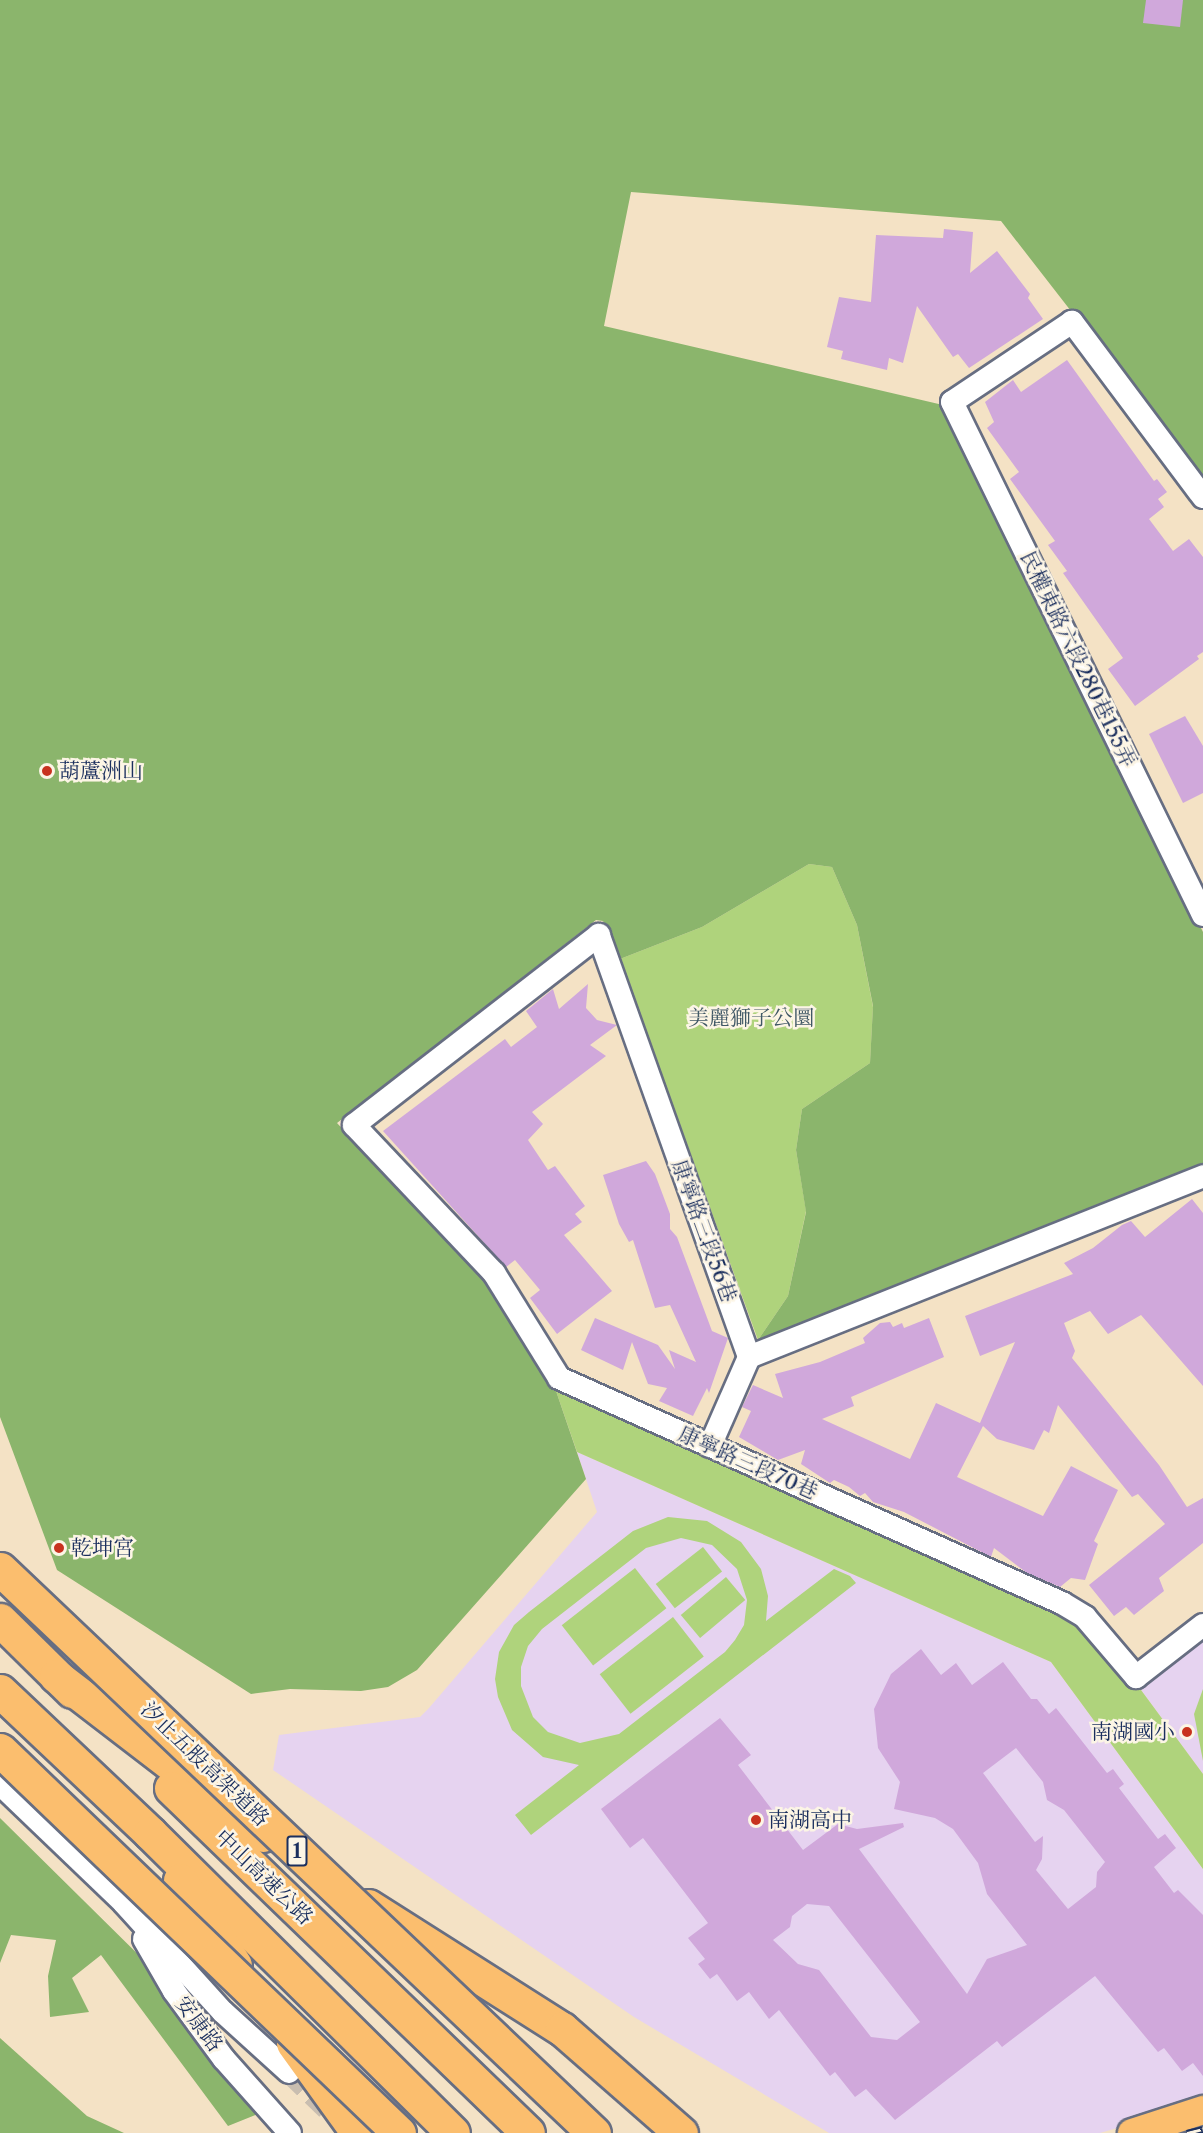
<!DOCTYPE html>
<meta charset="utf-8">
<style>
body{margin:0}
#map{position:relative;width:1203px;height:2133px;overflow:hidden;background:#f4e2c5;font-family:"Libre Caslon Text","Noto Serif TC",serif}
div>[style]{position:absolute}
.built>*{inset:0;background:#e6d3f0}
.green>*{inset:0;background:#afd37c;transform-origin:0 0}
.forest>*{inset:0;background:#8bb56c}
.building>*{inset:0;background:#d0a8db}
.minor-tunnel>*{height:22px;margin-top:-11px;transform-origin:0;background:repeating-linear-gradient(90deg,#c9beb0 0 22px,transparent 0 33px)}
.roads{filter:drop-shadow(2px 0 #676e82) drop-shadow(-2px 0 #676e82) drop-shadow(0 2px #676e82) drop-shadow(0 -2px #676e82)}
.minor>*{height:22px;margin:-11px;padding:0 11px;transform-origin:11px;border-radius:11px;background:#fff}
.major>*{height:28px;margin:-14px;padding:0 14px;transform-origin:14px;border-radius:14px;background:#fbbe6e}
.highway>*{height:33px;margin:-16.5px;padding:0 16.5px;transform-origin:16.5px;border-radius:16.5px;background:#fbbe6e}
.rail>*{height:7px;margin-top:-3.5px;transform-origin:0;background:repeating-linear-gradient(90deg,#fcf5e5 0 14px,#1b2f5e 0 28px);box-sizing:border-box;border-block:2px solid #1b2f5e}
.bridges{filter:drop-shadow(2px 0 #676e82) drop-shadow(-2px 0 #676e82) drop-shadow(0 2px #676e82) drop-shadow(0 -2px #676e82)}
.highway-bridge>*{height:33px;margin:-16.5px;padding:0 16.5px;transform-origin:16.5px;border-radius:16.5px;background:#fbbe6e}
.dots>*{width:16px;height:16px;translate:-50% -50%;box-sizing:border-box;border:3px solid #fcf5e5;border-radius:50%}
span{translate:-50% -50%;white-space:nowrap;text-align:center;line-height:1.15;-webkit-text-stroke:5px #fcf5e5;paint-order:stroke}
.shield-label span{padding:2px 4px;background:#fcf5e5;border:2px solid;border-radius:4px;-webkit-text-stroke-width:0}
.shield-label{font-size:20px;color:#1b2f5e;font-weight:700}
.street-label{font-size:21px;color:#1b2f5e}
.poi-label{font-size:21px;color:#1b2f5e}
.left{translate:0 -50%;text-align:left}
.right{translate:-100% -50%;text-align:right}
.park-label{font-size:21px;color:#405866}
</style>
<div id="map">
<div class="built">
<div style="clip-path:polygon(577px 1452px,1051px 1662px,1203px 1869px,1203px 2103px,1100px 2133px,829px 2133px,634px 2017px,273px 1770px,279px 1735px,420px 1717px,429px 1708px,597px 1512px)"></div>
<div style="clip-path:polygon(1203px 1641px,1203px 1774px,1141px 1690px)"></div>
</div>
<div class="green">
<div style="clip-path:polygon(809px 864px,832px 867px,857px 925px,873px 1007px,870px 1063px,802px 1109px,796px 1150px,806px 1211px,788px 1296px,758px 1340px,620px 959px,702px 927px)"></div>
<div style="clip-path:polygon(555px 1388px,1076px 1623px,1141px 1690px,1203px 1774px,1203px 1869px,1051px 1662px,577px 1452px)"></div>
<div style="clip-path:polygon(evenodd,668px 1517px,707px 1521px,741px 1542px,761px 1569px,768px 1596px,766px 1621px,834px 1569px,850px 1576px,856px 1583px,531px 1835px,515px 1815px,579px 1765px,543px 1757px,512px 1730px,498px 1697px,495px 1679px,499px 1652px,514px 1625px,529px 1612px,633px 1531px,668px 1517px,681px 1538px,712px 1545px,737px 1569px,747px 1600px,744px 1625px,735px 1640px,725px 1652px,619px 1734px,580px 1743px,548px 1732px,533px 1717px,521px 1686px,521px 1667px,528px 1646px,542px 1629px,646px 1548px,681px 1538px)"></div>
<div style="left:703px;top:1547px;width:31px;height:60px;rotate:52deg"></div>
<div style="left:635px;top:1568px;width:51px;height:93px;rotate:52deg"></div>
<div style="left:726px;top:1577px;width:30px;height:59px;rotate:50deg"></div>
<div style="left:673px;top:1617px;width:50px;height:93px;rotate:52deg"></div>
<div style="clip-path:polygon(1203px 1689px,1203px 1761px,1194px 1714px)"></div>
</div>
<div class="forest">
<div style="clip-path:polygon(0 0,1203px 0,1203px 481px,1001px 221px,631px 192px,604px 326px,943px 405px,1203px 932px,1203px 1163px,758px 1340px,788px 1296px,806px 1212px,796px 1150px,802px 1109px,870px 1063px,873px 1006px,857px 925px,832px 867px,809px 864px,702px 927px,620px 959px,603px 921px,596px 920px,337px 1123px,490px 1287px,555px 1388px,586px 1479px,417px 1670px,388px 1687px,361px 1691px,290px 1689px,251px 1694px,57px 1570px,0 1417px)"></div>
<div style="clip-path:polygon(0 1818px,164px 1980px,263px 2112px,228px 2126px,101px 1955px,72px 1978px,89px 2012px,50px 2017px,48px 1976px,56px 1940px,11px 1935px,0 1963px)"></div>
<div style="clip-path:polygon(0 2038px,87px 2116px,124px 2133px,0 2133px)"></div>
</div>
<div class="building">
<div style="clip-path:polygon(1146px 0,1183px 0,1180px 27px,1143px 23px)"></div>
<div style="clip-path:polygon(944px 229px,973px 232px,970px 273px,997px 251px,1030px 294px,1028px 298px,1043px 319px,969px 368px,958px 354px,953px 357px,917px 306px,903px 363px,889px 358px,887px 370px,841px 359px,843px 351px,827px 347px,839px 297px,871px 302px,876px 235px,943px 238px)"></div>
<div style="clip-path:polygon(1067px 360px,1154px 481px,1157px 479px,1167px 492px,1158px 499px,1164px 507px,1149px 519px,1173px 551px,1189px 539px,1203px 557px,1203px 652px,1197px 656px,1199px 659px,1135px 706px,1108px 669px,1123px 658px,1063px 573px,1067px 571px,1048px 545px,1055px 541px,1010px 479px,1019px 472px,987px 428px,994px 422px,985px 402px,1013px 380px,1021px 392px)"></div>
<div style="clip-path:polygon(1185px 716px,1203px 746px,1203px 793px,1183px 803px,1149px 734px)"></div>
<div style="clip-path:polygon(588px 984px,586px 1008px,597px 1020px,617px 1025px,590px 1045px,606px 1056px,532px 1112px,543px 1124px,528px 1140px,548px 1170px,555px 1166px,585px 1206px,575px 1214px,582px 1222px,564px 1235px,612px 1291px,557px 1334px,530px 1298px,540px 1290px,515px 1260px,506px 1267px,383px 1131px,505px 1039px,511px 1047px,537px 1027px,526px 1011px,553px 989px,559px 1009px)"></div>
<div style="clip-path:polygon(646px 1161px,655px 1174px,670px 1214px,670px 1229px,677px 1237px,712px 1331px,728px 1338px,709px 1393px,707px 1388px,693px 1416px,659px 1401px,667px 1388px,648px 1384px,632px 1342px,623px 1370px,581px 1350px,595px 1318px,658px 1345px,675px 1369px,669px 1350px,696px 1362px,670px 1305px,655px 1308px,633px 1240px,629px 1242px,619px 1224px,603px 1175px)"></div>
<div style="clip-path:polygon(1192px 1199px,1203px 1213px,1203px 1386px,1141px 1315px,1108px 1334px,1090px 1311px,1064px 1323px,1075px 1351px,1072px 1358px,1159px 1465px,1187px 1507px,1203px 1498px,1203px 1543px,1159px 1578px,1164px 1591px,1134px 1615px,1126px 1607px,1114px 1616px,1089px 1585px,1165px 1524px,1138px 1494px,1132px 1497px,1058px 1405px,1049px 1433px,1044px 1430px,1034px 1450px,997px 1439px,983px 1426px,957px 1477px,1043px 1516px,1071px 1466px,1118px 1490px,1094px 1541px,1098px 1544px,1085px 1580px,1071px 1578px,1060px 1587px,1027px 1573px,994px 1548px,991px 1557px,904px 1512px,873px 1502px,865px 1493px,860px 1496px,849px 1487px,834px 1480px,830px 1483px,801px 1464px,805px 1450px,778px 1460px,739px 1437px,751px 1411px,742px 1407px,753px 1385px,783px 1398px,775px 1374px,820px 1362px,865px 1343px,863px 1338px,880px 1323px,890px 1322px,893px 1327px,902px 1323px,904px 1328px,929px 1318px,944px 1357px,851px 1397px,854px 1406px,822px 1419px,910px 1459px,936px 1403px,980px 1423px,1015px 1342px,980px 1356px,965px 1316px,1073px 1274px,1064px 1263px,1093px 1248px,1122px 1225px,1131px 1221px,1145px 1237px)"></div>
<div style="clip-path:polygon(evenodd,921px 1649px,941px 1675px,956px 1663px,972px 1685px,1003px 1662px,1031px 1699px,1037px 1699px,1049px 1714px,1056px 1708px,1107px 1773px,1113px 1769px,1124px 1784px,1119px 1788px,1158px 1839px,1165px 1834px,1176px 1848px,1154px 1867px,1174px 1893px,1178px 1890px,1203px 1915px,1203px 2076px,1193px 2063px,1182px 2071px,1164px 2048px,1158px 2052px,1095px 1976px,1002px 2047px,997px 2041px,895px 2120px,866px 2089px,855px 2097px,835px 2072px,830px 2076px,779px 2010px,769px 2019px,749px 1992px,737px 2001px,717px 1974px,710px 1979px,698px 1964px,705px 1959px,688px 1938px,708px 1923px,643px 1838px,630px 1848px,601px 1809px,720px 1718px,751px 1755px,738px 1765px,803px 1850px,838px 1824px,857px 1829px,903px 1823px,904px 1827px,859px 1849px,967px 1994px,987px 1959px,1027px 1945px,987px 1894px,978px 1863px,953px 1829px,935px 1818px,894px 1809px,900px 1782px,878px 1748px,874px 1709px,891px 1674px,921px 1649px,1016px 1748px,1043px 1782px,1047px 1800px,1064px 1810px,1105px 1862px,1097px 1872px,1096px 1887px,1068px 1909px,1036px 1870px,1042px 1859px,1043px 1836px,1035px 1842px,983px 1773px,1016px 1748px,921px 1649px,807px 1904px,829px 1906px,920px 2022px,897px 2040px,871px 2037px,819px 1970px,798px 1964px,773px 1940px,790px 1927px,792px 1916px,807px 1904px)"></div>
</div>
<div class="minor-tunnel">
<div style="left:289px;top:2072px;width:53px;rotate:44.2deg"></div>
</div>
<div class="roads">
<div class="minor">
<div style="left:1203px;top:497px;width:219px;rotate:-126.8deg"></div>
<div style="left:1072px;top:322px;width:144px;rotate:146.3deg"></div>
<div style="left:952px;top:402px;width:571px;rotate:63.93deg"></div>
<div style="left:749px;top:1357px;width:448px;rotate:-109.6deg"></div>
<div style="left:599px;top:935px;width:310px;rotate:142.2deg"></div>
<div style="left:354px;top:1125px;width:204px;rotate:46.6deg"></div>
<div style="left:494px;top:1273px;width:123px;rotate:58.2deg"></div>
<div style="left:559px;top:1378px;width:551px;rotate:24.1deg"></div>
<div style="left:1062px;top:1603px;width:27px;rotate:31deg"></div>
<div style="left:1085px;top:1617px;width:79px;rotate:49.6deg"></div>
<div style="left:1136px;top:1677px;width:85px;rotate:-37.8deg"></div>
<div style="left:749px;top:1357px;width:489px;rotate:-21.7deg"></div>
<div style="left:710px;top:1446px;width:97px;rotate:-66.3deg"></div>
<div style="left:0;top:1784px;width:172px;rotate:43.8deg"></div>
<div style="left:124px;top:1903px;width:147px;rotate:47.8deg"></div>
<div style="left:223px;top:2012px;width:89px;rotate:42.3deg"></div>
<div style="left:144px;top:1939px;width:60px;rotate:60deg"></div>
<div style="left:174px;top:1991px;width:84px;rotate:53.7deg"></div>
<div style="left:224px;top:2059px;width:99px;rotate:48.3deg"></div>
</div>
<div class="major">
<div style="left:1132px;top:2133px;width:75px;rotate:-17.9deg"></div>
</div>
<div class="highway">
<div style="left:0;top:1620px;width:101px;rotate:44.6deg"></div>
<div style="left:56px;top:1676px;width:261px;rotate:37.5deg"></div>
<div style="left:0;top:1691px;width:207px;rotate:43.4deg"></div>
<div style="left:150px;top:1833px;width:426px;rotate:44.7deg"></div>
<div style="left:171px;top:1788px;width:496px;rotate:44deg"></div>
<div style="left:180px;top:1880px;width:101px;rotate:57.1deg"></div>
<div style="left:368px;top:1906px;width:230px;rotate:32.4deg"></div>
<div style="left:562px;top:2029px;width:158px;rotate:41.2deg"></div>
<div style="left:293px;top:2043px;width:111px;rotate:54.2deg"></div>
</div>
</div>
<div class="rail">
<div style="left:1187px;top:2133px;width:16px;rotate:-14deg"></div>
</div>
<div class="bridges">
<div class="highway-bridge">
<div style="left:0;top:1569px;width:819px;rotate:43.52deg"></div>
<div style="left:0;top:1750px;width:553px;rotate:43.83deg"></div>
</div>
</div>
<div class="dots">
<div style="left:47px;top:771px;background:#c8321e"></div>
<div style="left:59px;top:1548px;background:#c8321e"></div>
<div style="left:1187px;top:1732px;background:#c8321e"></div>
<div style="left:756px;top:1820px;background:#c8321e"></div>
</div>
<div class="shield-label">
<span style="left:297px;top:1851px">1</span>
</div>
<div class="street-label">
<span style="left:1078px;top:659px;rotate:64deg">民權東路六段280巷155弄</span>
<span style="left:704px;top:1231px;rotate:70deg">康寧路三段56巷</span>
<span style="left:748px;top:1463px;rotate:24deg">康寧路三段70巷</span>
<span style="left:205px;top:1764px;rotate:44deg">汐止五股高架道路</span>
<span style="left:264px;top:1877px;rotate:44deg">中山高速公路</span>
<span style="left:199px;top:2024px;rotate:53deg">安康路</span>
</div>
<div class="poi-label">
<span class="left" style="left:59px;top:771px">葫蘆洲山</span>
<span class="left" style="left:71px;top:1548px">乾坤宮</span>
<span class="right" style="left:1175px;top:1732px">南湖國小</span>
<span class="left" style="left:768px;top:1820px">南湖高中</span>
</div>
<div class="park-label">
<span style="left:751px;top:1018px">美麗獅子公圜</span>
</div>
</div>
